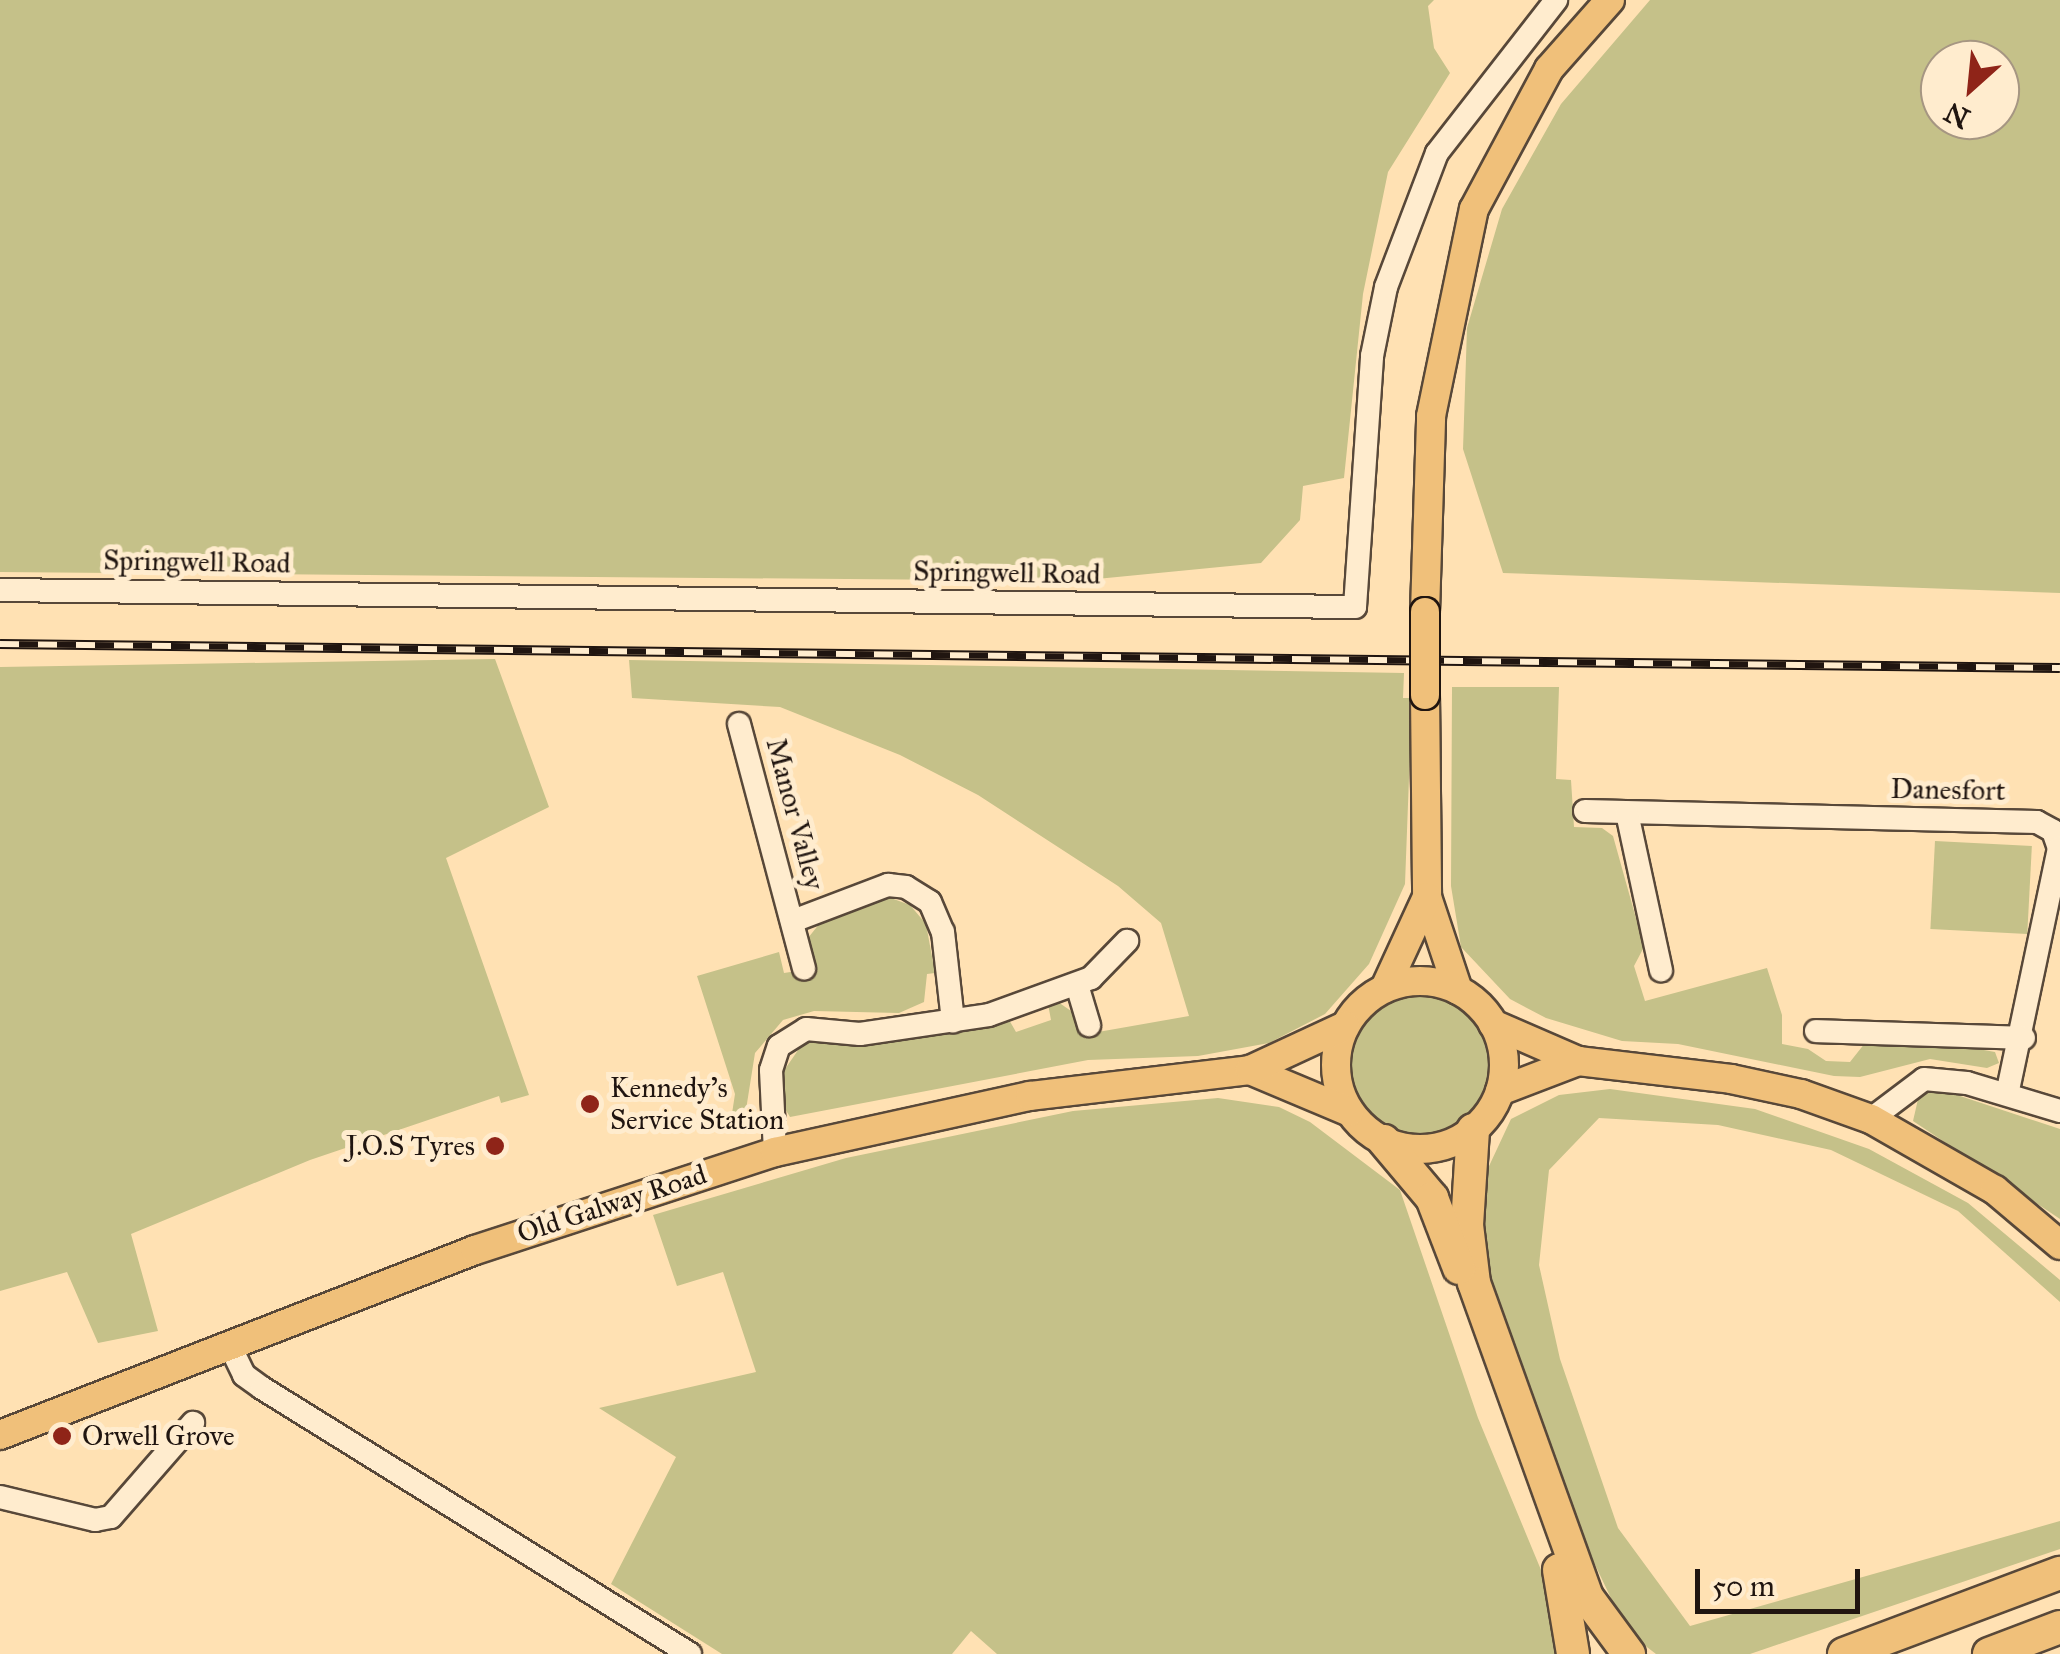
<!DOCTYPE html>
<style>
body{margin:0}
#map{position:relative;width:2060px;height:1654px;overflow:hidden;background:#ffe1b3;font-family:"IM FELL Great Primer",serif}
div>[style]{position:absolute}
.green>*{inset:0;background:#c5c189;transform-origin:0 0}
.round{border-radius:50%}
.roads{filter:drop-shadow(2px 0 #584839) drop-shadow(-2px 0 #584839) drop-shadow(0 2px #584839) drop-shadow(0 -2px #584839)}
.minor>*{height:22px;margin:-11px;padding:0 11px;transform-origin:11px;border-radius:11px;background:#ffecce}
.major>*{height:28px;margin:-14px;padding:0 14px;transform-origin:14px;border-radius:14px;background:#f0c07a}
.major>.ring{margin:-14px;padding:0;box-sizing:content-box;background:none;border:28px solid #f0c07a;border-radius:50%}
.highway>*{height:32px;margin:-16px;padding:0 16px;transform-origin:16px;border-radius:16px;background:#f0c07a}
.rail>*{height:10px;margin-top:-5px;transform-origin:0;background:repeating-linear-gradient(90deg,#ffecce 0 19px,#201510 0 38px);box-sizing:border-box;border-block:2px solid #201510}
.bridges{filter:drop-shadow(2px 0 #201510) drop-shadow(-2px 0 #201510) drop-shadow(0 2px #201510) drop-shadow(0 -2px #201510)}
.major-bridge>*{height:28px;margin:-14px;padding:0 14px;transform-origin:14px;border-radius:14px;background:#f0c07a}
.dots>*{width:28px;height:28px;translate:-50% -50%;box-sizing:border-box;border:5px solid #ffecce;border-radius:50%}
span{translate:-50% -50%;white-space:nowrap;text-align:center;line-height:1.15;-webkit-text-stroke:10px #ffecce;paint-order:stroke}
.street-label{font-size:28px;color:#201510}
.poi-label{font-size:28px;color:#201510}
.left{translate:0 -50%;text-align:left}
.right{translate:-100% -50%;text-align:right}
.north{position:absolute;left:1920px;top:40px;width:100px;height:100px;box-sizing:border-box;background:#ffecce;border:2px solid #a69682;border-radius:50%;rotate:207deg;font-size:28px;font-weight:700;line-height:40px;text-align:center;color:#201510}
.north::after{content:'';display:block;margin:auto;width:35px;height:45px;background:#8f2418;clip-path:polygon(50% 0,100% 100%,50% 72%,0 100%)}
.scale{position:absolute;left:1695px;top:1569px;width:165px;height:45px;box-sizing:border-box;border:5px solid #201510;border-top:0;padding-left:12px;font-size:30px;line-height:35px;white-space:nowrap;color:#201510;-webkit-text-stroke:8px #ffecce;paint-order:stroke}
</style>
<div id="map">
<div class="green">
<div style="clip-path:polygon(0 0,1434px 0,1428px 6px,1434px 48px,1450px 73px,1388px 172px,1363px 294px,1344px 478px,1303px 486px,1300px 520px,1261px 563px,1076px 581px,0 572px)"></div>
<div style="clip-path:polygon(evenodd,1650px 0,2060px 0,2060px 593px,1503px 573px,1463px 449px,1467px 328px,1502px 209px,1561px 104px,1650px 0,2000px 60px,2000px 120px,1940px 120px,1940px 60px,2000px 60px)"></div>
<div style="clip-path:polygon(495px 659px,549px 807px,446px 858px,529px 1095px,501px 1103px,499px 1096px,310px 1160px,131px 1234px,158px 1331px,98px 1343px,67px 1272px,0 1291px,0 667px)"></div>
<div style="clip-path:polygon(629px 660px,1404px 673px,1403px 698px,1412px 698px,1405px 884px,1369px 964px,1325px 1014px,1269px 1043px,1198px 1056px,1088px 1060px,790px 1117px,781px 1102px,783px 1072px,805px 1040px,1008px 1018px,1016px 1032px,1051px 1020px,1048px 1004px,1058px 1002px,1074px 1013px,1081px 1035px,1189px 1016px,1161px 923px,1118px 886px,978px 795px,900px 755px,780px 707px,632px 698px)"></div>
<div style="clip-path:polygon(1452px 687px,1559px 687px,1556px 779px,1571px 780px,1574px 827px,1602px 828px,1613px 836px,1644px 947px,1634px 966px,1645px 1001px,1767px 968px,1782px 1015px,1782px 1044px,1808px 1049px,1826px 1061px,1850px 1062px,1865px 1043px,1967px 1047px,1995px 1052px,1999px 1063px,1987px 1068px,1930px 1059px,1860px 1077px,1834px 1076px,1678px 1044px,1622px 1041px,1546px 1018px,1510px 999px,1461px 947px,1451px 886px)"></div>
<div style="left:1935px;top:841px;width:97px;height:88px;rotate:3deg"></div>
<div style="clip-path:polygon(888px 897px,910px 905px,926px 924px,935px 973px,927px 974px,924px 1002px,899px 1013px,814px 1011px,783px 1020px,755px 1053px,745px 1116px,729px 1133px,735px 1094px,697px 976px,779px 952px,784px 973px,810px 969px,808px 938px,820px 923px)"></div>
<div class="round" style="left:1345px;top:995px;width:146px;height:146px"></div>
<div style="clip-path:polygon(1936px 1088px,2060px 1129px,2060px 1219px,1913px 1121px,1919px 1095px)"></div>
<div style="clip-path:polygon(1610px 1089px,1755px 1109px,1869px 1149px,1968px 1203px,2060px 1280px,2060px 1302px,1958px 1211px,1831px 1150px,1718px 1125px,1599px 1118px,1549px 1170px,1539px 1265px,1560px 1359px,1618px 1528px,1690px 1626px,2060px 1521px,2060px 1549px,1750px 1654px,1656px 1654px,1643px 1644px,1619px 1615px,1578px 1529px,1481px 1267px,1483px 1179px,1511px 1119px,1559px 1095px)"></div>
<div style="clip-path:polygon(1218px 1098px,1279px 1107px,1310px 1122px,1400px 1190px,1478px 1418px,1551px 1594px,1559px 1654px,997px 1654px,971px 1631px,952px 1654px,722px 1654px,611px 1584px,676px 1457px,599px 1408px,756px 1372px,723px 1272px,677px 1286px,653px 1215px,846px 1158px,1073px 1111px)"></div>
</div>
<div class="roads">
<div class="minor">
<div style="left:0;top:590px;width:1355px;rotate:0.72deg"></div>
<div style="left:1355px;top:607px;width:252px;rotate:-86.1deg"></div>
<div style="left:1372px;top:356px;width:70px;rotate:-78.5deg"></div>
<div style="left:1386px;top:287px;width:143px;rotate:-69.2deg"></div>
<div style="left:1437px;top:153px;width:194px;rotate:-52.1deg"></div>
<div style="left:739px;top:724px;width:253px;rotate:75.1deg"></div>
<div style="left:1585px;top:811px;width:452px;rotate:1.4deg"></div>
<div style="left:2037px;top:822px;width:18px;rotate:29deg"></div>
<div style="left:2053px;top:831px;width:18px;rotate:71deg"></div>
<div style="left:2059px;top:848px;width:251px;rotate:101.9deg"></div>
<div style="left:1627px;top:813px;width:161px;rotate:77.8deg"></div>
<div style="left:793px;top:921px;width:102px;rotate:-20.8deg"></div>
<div style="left:888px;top:885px;width:18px;rotate:6deg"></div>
<div style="left:906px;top:887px;width:28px;rotate:32deg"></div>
<div style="left:930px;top:902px;width:33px;rotate:67deg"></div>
<div style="left:943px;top:932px;width:90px;rotate:83.6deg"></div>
<div style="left:1077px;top:985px;width:42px;rotate:73.3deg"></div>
<div style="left:1816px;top:1031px;width:208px;rotate:1.9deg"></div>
<div style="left:1871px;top:1119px;width:66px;rotate:-37deg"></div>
<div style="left:1924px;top:1079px;width:43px;rotate:5.3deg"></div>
<div style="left:1967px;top:1083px;width:97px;rotate:16.8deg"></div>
<div style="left:775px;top:1152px;width:82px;rotate:-92.8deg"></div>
<div style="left:771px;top:1070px;width:25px;rotate:-72deg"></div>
<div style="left:779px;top:1046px;width:32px;rotate:-32deg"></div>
<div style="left:806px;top:1029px;width:54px;rotate:5.3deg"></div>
<div style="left:860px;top:1034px;width:130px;rotate:-8.4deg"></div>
<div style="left:989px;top:1015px;width:109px;rotate:-19.9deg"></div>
<div style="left:1091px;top:978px;width:52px;rotate:-45.8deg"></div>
<div style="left:230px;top:1346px;width:32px;rotate:64deg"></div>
<div style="left:244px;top:1375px;width:22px;rotate:36deg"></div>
<div style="left:262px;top:1388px;width:504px;rotate:31.86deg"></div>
<div style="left:0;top:1497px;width:98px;rotate:13.6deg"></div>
<div style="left:95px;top:1520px;width:16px;rotate:-11deg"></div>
<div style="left:111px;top:1517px;width:125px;rotate:-48.9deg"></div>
</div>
<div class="major">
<div style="left:1425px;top:612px;width:196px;rotate:-88.2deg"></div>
<div style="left:1431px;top:416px;width:211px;rotate:-78.3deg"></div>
<div style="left:1474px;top:209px;width:159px;rotate:-61.8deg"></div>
<div style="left:1549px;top:69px;width:92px;rotate:-48.5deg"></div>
<div style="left:1425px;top:695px;width:202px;rotate:89.4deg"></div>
<div style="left:1427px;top:897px;width:98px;rotate:71.6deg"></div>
<div class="ring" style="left:1336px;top:981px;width:140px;height:140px"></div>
<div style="left:1385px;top:988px;width:100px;rotate:-65.2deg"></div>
<div style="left:1493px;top:1024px;width:93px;rotate:23.5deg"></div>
<div style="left:1578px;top:1061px;width:154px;rotate:6.7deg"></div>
<div style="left:1731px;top:1079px;width:72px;rotate:12.1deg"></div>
<div style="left:1801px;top:1094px;width:74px;rotate:19.7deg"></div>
<div style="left:1871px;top:1119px;width:143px;rotate:29.8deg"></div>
<div style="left:1995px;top:1190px;width:85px;rotate:40.2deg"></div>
<div style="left:1250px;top:1070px;width:108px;rotate:22.8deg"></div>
<div style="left:1500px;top:1091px;width:84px;rotate:-21deg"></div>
<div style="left:0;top:1435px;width:510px;rotate:-21.28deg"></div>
<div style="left:475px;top:1250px;width:316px;rotate:-18.1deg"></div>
<div style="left:775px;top:1152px;width:261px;rotate:-12.4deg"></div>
<div style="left:1030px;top:1096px;width:222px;rotate:-6.7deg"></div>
<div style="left:1250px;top:1070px;width:105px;rotate:-24.9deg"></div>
</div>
<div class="highway">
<div style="left:1473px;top:1130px;width:95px;rotate:93.6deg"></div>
<div style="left:1467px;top:1225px;width:58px;rotate:83.1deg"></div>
<div style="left:1474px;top:1283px;width:334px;rotate:70.2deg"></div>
<div style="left:1587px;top:1597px;width:71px;rotate:53.6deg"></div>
<div style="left:1384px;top:1141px;width:75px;rotate:49.9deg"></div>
<div style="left:1432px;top:1198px;width:75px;rotate:68.9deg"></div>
<div style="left:1559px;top:1570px;width:85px;rotate:80.5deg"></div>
<div style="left:1844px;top:1654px;width:231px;rotate:-20.6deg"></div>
<div style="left:1989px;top:1654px;width:76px;rotate:-20.8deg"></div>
</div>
</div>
<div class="rail">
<div style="left:0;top:644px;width:2060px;rotate:0.67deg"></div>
</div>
<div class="bridges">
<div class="major-bridge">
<div style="left:1425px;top:612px;width:83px;rotate:90deg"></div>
</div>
</div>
<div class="dots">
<div style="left:590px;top:1104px;background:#8f2418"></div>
<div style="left:495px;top:1146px;background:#8f2418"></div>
<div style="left:62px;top:1436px;background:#8f2418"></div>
</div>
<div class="street-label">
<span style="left:197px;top:562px;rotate:1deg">Springwell Road</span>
<span style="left:1007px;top:573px;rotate:1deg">Springwell Road</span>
<span style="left:1948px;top:790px;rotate:1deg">Danesfort</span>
<span style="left:795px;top:814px;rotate:75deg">Manor Valley</span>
<span style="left:612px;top:1204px;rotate:-18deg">Old Galway Road</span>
</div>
<div class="poi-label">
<span class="left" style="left:610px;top:1104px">Kennedy's<br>Service Station</span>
<span class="right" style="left:475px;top:1146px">J.O.S Tyres</span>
<span class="left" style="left:82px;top:1436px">Orwell Grove</span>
</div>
<div class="north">N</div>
<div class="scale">50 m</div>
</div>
